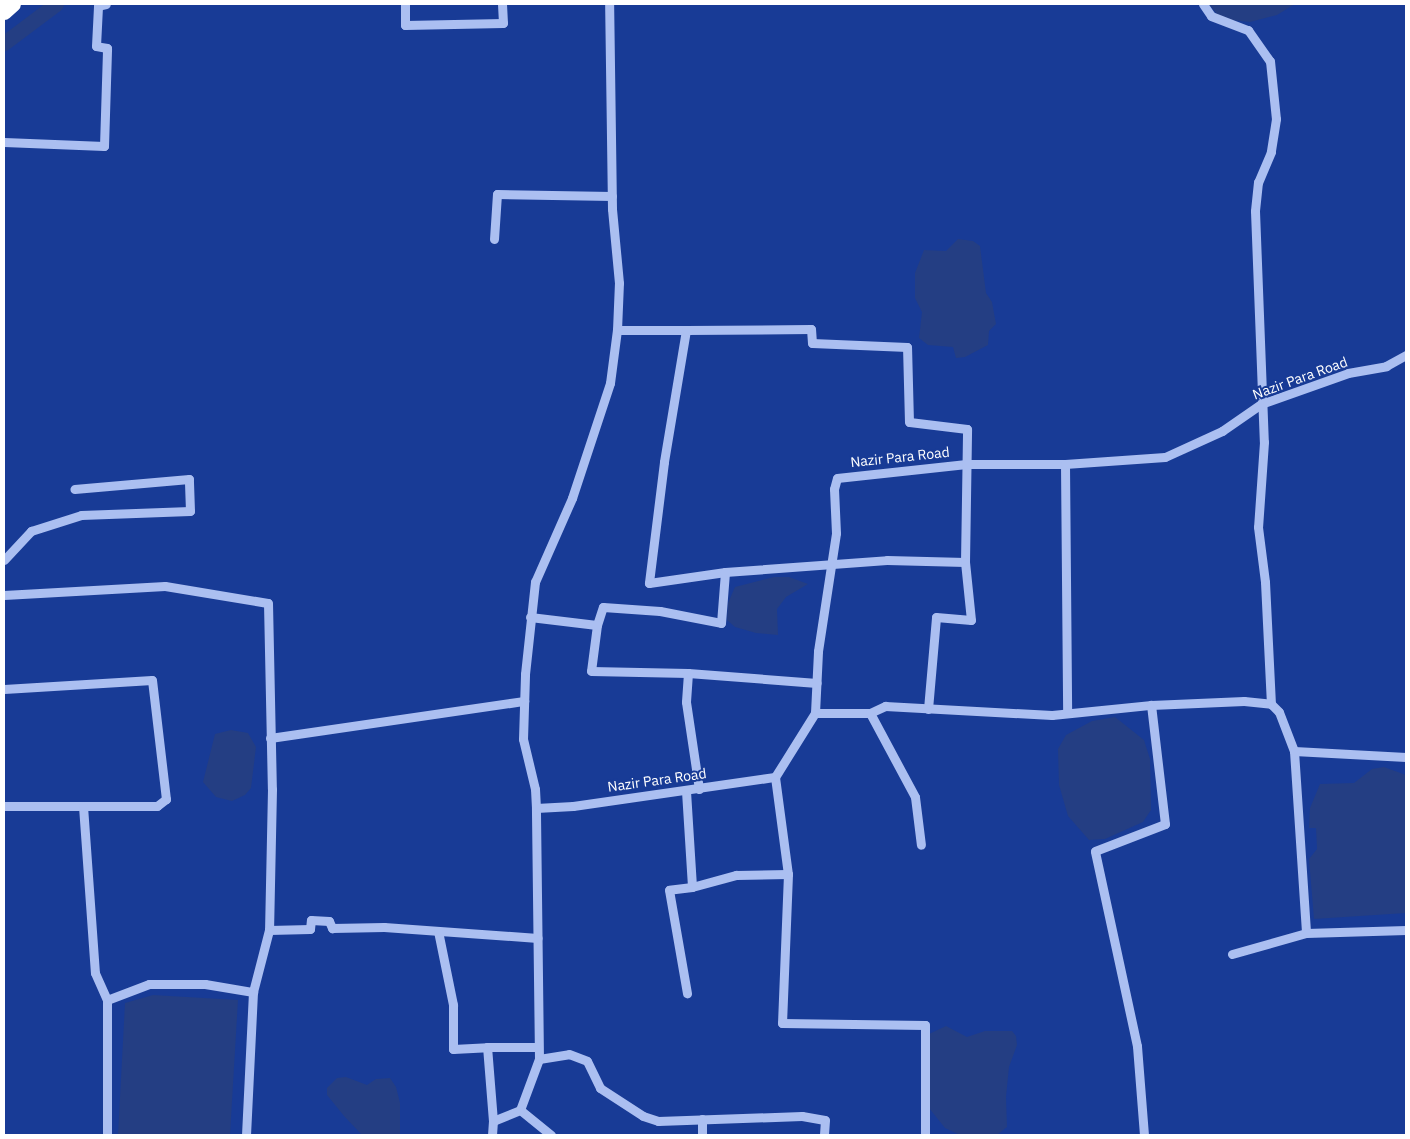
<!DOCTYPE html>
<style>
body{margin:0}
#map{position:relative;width:1410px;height:1139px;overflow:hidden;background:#183b96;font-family:"IBM Plex Sans",sans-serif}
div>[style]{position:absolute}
.water>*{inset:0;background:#243e83}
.canal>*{height:15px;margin:-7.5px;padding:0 7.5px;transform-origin:7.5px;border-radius:7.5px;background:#243e83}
.minor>*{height:9px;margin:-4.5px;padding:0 4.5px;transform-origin:4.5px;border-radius:4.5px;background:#abbff1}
.highway>*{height:15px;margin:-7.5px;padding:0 7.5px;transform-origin:7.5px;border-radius:7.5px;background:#fff}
span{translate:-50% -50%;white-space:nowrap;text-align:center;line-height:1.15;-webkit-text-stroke:4px #183b96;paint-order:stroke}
.street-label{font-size:14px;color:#fff}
.frame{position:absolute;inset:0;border:5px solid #fff;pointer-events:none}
</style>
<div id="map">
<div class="water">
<div style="clip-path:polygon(1209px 4px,1295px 4px,1277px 15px,1250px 22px,1221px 19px)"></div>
<div style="clip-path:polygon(958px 239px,973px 241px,980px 246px,986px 293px,992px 302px,996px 324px,989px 331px,988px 345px,965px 357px,956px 358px,953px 347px,928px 345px,919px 338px,922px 312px,915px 298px,915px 273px,924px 250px,946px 251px)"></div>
<div style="clip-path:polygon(774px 577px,789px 577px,808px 584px,786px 597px,777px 609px,778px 635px,756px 633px,735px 627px,727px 620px,728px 603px,735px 587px)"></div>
<div style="clip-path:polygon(1115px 717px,1144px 740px,1150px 759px,1151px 810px,1143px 822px,1105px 839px,1089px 840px,1068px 816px,1059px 785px,1058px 749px,1066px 735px,1092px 721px)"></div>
<div style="clip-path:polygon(231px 730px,248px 733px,256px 747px,251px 788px,245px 795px,232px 801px,216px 797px,203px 782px,215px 734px)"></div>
<div style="clip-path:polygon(1384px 767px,1406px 775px,1406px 913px,1314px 919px,1309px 859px,1317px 849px,1316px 828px,1309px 828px,1310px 808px,1320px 784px,1354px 783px,1372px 769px)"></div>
<div style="clip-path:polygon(153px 995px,238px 1000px,230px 1135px,118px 1135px,125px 1003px)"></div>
<div style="clip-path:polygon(946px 1026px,967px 1037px,985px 1031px,1012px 1031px,1016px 1036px,1017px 1045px,1009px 1067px,1006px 1097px,1007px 1127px,997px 1135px,960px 1135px,945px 1128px,929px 1108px,929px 1034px)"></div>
<div style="clip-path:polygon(346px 1077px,367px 1085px,376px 1079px,390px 1078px,396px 1087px,400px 1103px,400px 1135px,362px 1135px,344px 1116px,327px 1095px,327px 1088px,337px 1078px)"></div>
</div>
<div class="canal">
<div style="left:4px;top:43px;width:65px;rotate:-36.9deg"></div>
</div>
<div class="minor">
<div style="left:405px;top:4px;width:21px;rotate:90deg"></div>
<div style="left:405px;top:25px;width:98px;rotate:-1.2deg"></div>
<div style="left:503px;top:23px;width:19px;rotate:-93deg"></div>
<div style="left:1203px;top:4px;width:14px;rotate:56deg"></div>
<div style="left:1211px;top:16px;width:40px;rotate:21deg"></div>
<div style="left:1248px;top:30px;width:38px;rotate:55deg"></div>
<div style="left:1270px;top:61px;width:58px;rotate:84.1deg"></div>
<div style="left:1276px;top:119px;width:33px;rotate:99deg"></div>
<div style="left:1271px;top:152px;width:33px;rotate:113deg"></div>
<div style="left:1258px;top:182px;width:29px;rotate:96deg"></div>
<div style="left:1255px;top:211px;width:231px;rotate:87.8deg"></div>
<div style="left:1264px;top:442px;width:85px;rotate:94deg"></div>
<div style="left:1258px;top:527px;width:55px;rotate:82.7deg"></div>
<div style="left:1265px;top:582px;width:122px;rotate:87.2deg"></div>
<div style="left:4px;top:142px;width:100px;rotate:2.3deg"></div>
<div style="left:104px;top:146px;width:98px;rotate:-88.2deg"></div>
<div style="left:107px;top:48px;width:11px;rotate:-170deg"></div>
<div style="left:96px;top:46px;width:40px;rotate:-87.1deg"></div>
<div style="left:98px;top:6px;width:8px;rotate:-14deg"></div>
<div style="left:494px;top:239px;width:45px;rotate:-86.2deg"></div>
<div style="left:497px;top:194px;width:115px;rotate:1deg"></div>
<div style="left:617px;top:330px;width:69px"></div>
<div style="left:686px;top:330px;width:134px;rotate:99.5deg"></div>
<div style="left:664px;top:462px;width:122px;rotate:97.1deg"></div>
<div style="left:649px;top:583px;width:77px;rotate:-8.2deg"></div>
<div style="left:1065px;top:464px;width:247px;rotate:89.5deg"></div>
<div style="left:4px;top:560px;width:40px;rotate:-47deg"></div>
<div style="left:31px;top:531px;width:52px;rotate:-17.7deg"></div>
<div style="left:81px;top:515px;width:109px;rotate:-2.1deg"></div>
<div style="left:190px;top:511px;width:32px;rotate:-92deg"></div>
<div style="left:189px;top:479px;width:115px;rotate:175deg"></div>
<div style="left:4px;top:595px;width:161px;rotate:-3.2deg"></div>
<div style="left:165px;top:586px;width:104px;rotate:9.4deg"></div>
<div style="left:268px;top:603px;width:186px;rotate:88.8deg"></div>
<div style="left:272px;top:789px;width:141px;rotate:91.2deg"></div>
<div style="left:269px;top:930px;width:64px;rotate:104.5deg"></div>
<div style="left:253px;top:992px;width:143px;rotate:92.8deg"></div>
<div style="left:530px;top:617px;width:67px;rotate:6.8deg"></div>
<div style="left:597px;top:625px;width:19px;rotate:-72deg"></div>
<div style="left:603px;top:607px;width:57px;rotate:4deg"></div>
<div style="left:660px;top:611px;width:62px;rotate:11.1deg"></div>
<div style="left:721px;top:623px;width:51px;rotate:-85.5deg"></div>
<div style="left:725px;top:572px;width:162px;rotate:-4.2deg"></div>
<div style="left:887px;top:560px;width:78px;rotate:1.5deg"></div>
<div style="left:965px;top:562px;width:133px;rotate:-89.1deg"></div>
<div style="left:967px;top:429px;width:58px;rotate:-173.1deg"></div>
<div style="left:909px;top:422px;width:75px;rotate:-91.5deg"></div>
<div style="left:907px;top:347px;width:95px;rotate:-177.6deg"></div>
<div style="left:812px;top:343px;width:14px;rotate:-94deg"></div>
<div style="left:811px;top:329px;width:125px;rotate:179.5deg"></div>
<div style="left:597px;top:625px;width:46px;rotate:97.4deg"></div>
<div style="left:591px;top:671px;width:97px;rotate:1.2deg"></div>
<div style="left:688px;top:673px;width:29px;rotate:94deg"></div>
<div style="left:686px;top:702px;width:88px;rotate:81.5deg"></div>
<div style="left:688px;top:673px;width:129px;rotate:4.4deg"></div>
<div style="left:4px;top:689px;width:148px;rotate:-3.5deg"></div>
<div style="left:152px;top:680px;width:120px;rotate:83.3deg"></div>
<div style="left:166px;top:799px;width:11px;rotate:142deg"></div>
<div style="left:157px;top:806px;width:153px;rotate:180deg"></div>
<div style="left:928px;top:709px;width:92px;rotate:-85deg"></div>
<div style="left:936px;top:617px;width:35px;rotate:5deg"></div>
<div style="left:971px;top:620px;width:58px;rotate:-95.9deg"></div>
<div style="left:815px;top:713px;width:55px"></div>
<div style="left:870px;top:713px;width:17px;rotate:-25deg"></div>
<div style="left:885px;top:706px;width:167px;rotate:3.1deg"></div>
<div style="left:1052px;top:715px;width:100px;rotate:-5.8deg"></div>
<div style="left:1151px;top:705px;width:93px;rotate:-2.5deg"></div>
<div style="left:1244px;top:701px;width:27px;rotate:6deg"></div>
<div style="left:1271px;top:704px;width:11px;rotate:45deg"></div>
<div style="left:1279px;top:712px;width:42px;rotate:69deg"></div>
<div style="left:1294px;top:751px;width:112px;rotate:3.1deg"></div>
<div style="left:870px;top:713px;width:95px;rotate:61.8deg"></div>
<div style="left:915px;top:797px;width:48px;rotate:82.9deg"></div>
<div style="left:270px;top:738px;width:257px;rotate:-8.3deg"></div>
<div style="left:1294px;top:751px;width:182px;rotate:86.2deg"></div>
<div style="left:1306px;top:933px;width:100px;rotate:-1.7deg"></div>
<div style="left:775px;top:777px;width:98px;rotate:82.4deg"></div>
<div style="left:788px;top:874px;width:149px;rotate:92.3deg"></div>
<div style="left:782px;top:1023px;width:143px;rotate:0.8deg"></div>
<div style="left:925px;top:1025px;width:110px;rotate:90deg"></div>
<div style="left:686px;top:791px;width:96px;rotate:86.4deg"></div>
<div style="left:692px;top:887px;width:23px;rotate:173deg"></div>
<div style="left:669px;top:890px;width:105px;rotate:80.1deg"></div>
<div style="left:83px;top:806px;width:167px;rotate:85.9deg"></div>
<div style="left:95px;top:973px;width:30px;rotate:66deg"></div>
<div style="left:107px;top:1000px;width:135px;rotate:90deg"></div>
<div style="left:536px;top:808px;width:37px;rotate:-3deg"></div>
<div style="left:573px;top:806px;width:204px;rotate:-8.2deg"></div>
<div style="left:775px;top:777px;width:75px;rotate:-58deg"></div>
<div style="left:815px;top:713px;width:62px;rotate:-87.2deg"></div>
<div style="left:818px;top:651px;width:119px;rotate:-81.3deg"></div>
<div style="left:836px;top:533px;width:44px;rotate:-92.6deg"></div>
<div style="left:834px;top:489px;width:11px;rotate:-75deg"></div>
<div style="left:837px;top:478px;width:130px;rotate:-6.2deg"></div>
<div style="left:966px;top:464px;width:99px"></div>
<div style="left:1065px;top:464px;width:100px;rotate:-4deg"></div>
<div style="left:1165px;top:457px;width:63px;rotate:-24.5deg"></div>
<div style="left:1222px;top:431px;width:47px;rotate:-34.7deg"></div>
<div style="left:1261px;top:404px;width:92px;rotate:-19.6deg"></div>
<div style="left:1348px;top:373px;width:39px;rotate:-10deg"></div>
<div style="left:1386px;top:366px;width:23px;rotate:-29deg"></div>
<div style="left:692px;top:887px;width:46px;rotate:-15.3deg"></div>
<div style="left:736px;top:875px;width:52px;rotate:-1.1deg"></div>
<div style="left:269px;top:930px;width:41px;rotate:-1.4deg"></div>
<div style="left:310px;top:929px;width:9px;rotate:-84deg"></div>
<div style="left:311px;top:920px;width:18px;rotate:3deg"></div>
<div style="left:329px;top:921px;width:8px;rotate:67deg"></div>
<div style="left:332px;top:928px;width:52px;rotate:-1.1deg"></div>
<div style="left:384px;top:927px;width:154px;rotate:4.1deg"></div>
<div style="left:438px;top:931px;width:76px;rotate:78.5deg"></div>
<div style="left:453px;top:1005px;width:44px;rotate:90deg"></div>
<div style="left:453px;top:1049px;width:34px;rotate:-3deg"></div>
<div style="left:1232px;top:954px;width:77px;rotate:-15.8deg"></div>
<div style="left:107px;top:1000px;width:45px;rotate:-20.9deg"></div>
<div style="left:149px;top:984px;width:56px"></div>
<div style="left:205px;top:984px;width:49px;rotate:9.5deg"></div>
<div style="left:539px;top:1059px;width:30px;rotate:-9deg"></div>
<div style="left:569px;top:1054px;width:19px;rotate:21deg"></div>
<div style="left:587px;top:1061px;width:30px;rotate:64deg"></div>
<div style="left:600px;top:1088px;width:51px;rotate:33.1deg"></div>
<div style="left:643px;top:1116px;width:16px;rotate:18deg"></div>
<div style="left:658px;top:1121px;width:144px;rotate:-2deg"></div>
<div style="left:802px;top:1116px;width:23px;rotate:10deg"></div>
<div style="left:825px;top:1120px;width:15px;rotate:94deg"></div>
<div style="left:493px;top:1121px;width:74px;rotate:-94.6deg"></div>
<div style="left:487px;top:1047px;width:51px"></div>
<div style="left:492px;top:1135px;width:14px;rotate:-86deg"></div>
<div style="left:493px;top:1121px;width:29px;rotate:-22deg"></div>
<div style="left:551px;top:1135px;width:40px;rotate:-141deg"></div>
<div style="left:520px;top:1110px;width:54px;rotate:-69.6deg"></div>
<div style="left:539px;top:1059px;width:251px;rotate:-90.7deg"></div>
<div style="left:536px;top:808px;width:19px;rotate:-93deg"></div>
<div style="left:535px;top:789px;width:51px;rotate:-103.5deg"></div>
<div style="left:523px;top:739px;width:65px;rotate:-88.2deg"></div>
<div style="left:525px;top:674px;width:93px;rotate:-83.8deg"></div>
<div style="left:535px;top:582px;width:92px;rotate:-66.2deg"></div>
<div style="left:572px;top:498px;width:121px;rotate:-71.7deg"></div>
<div style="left:610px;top:383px;width:53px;rotate:-82.5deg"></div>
<div style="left:617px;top:330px;width:47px;rotate:-87.6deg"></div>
<div style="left:619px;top:283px;width:74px;rotate:-95.4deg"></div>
<div style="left:612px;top:209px;width:205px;rotate:-90.8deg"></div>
<div style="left:702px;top:1135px;width:16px;rotate:-90deg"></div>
<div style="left:1144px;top:1135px;width:89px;rotate:-94.5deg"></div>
<div style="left:1137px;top:1046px;width:199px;rotate:-102.2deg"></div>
<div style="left:1095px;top:851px;width:75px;rotate:-21.1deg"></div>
<div style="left:1165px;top:824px;width:120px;rotate:-96.7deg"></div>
</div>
<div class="highway">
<div style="left:4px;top:12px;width:12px;rotate:-42deg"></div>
</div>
<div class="street-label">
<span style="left:1300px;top:378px;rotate:-20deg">Nazir Para Road</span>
<span style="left:900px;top:457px;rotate:-6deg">Nazir Para Road</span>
<span style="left:657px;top:780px;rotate:-8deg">Nazir Para Road</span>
</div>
<div class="frame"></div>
</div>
